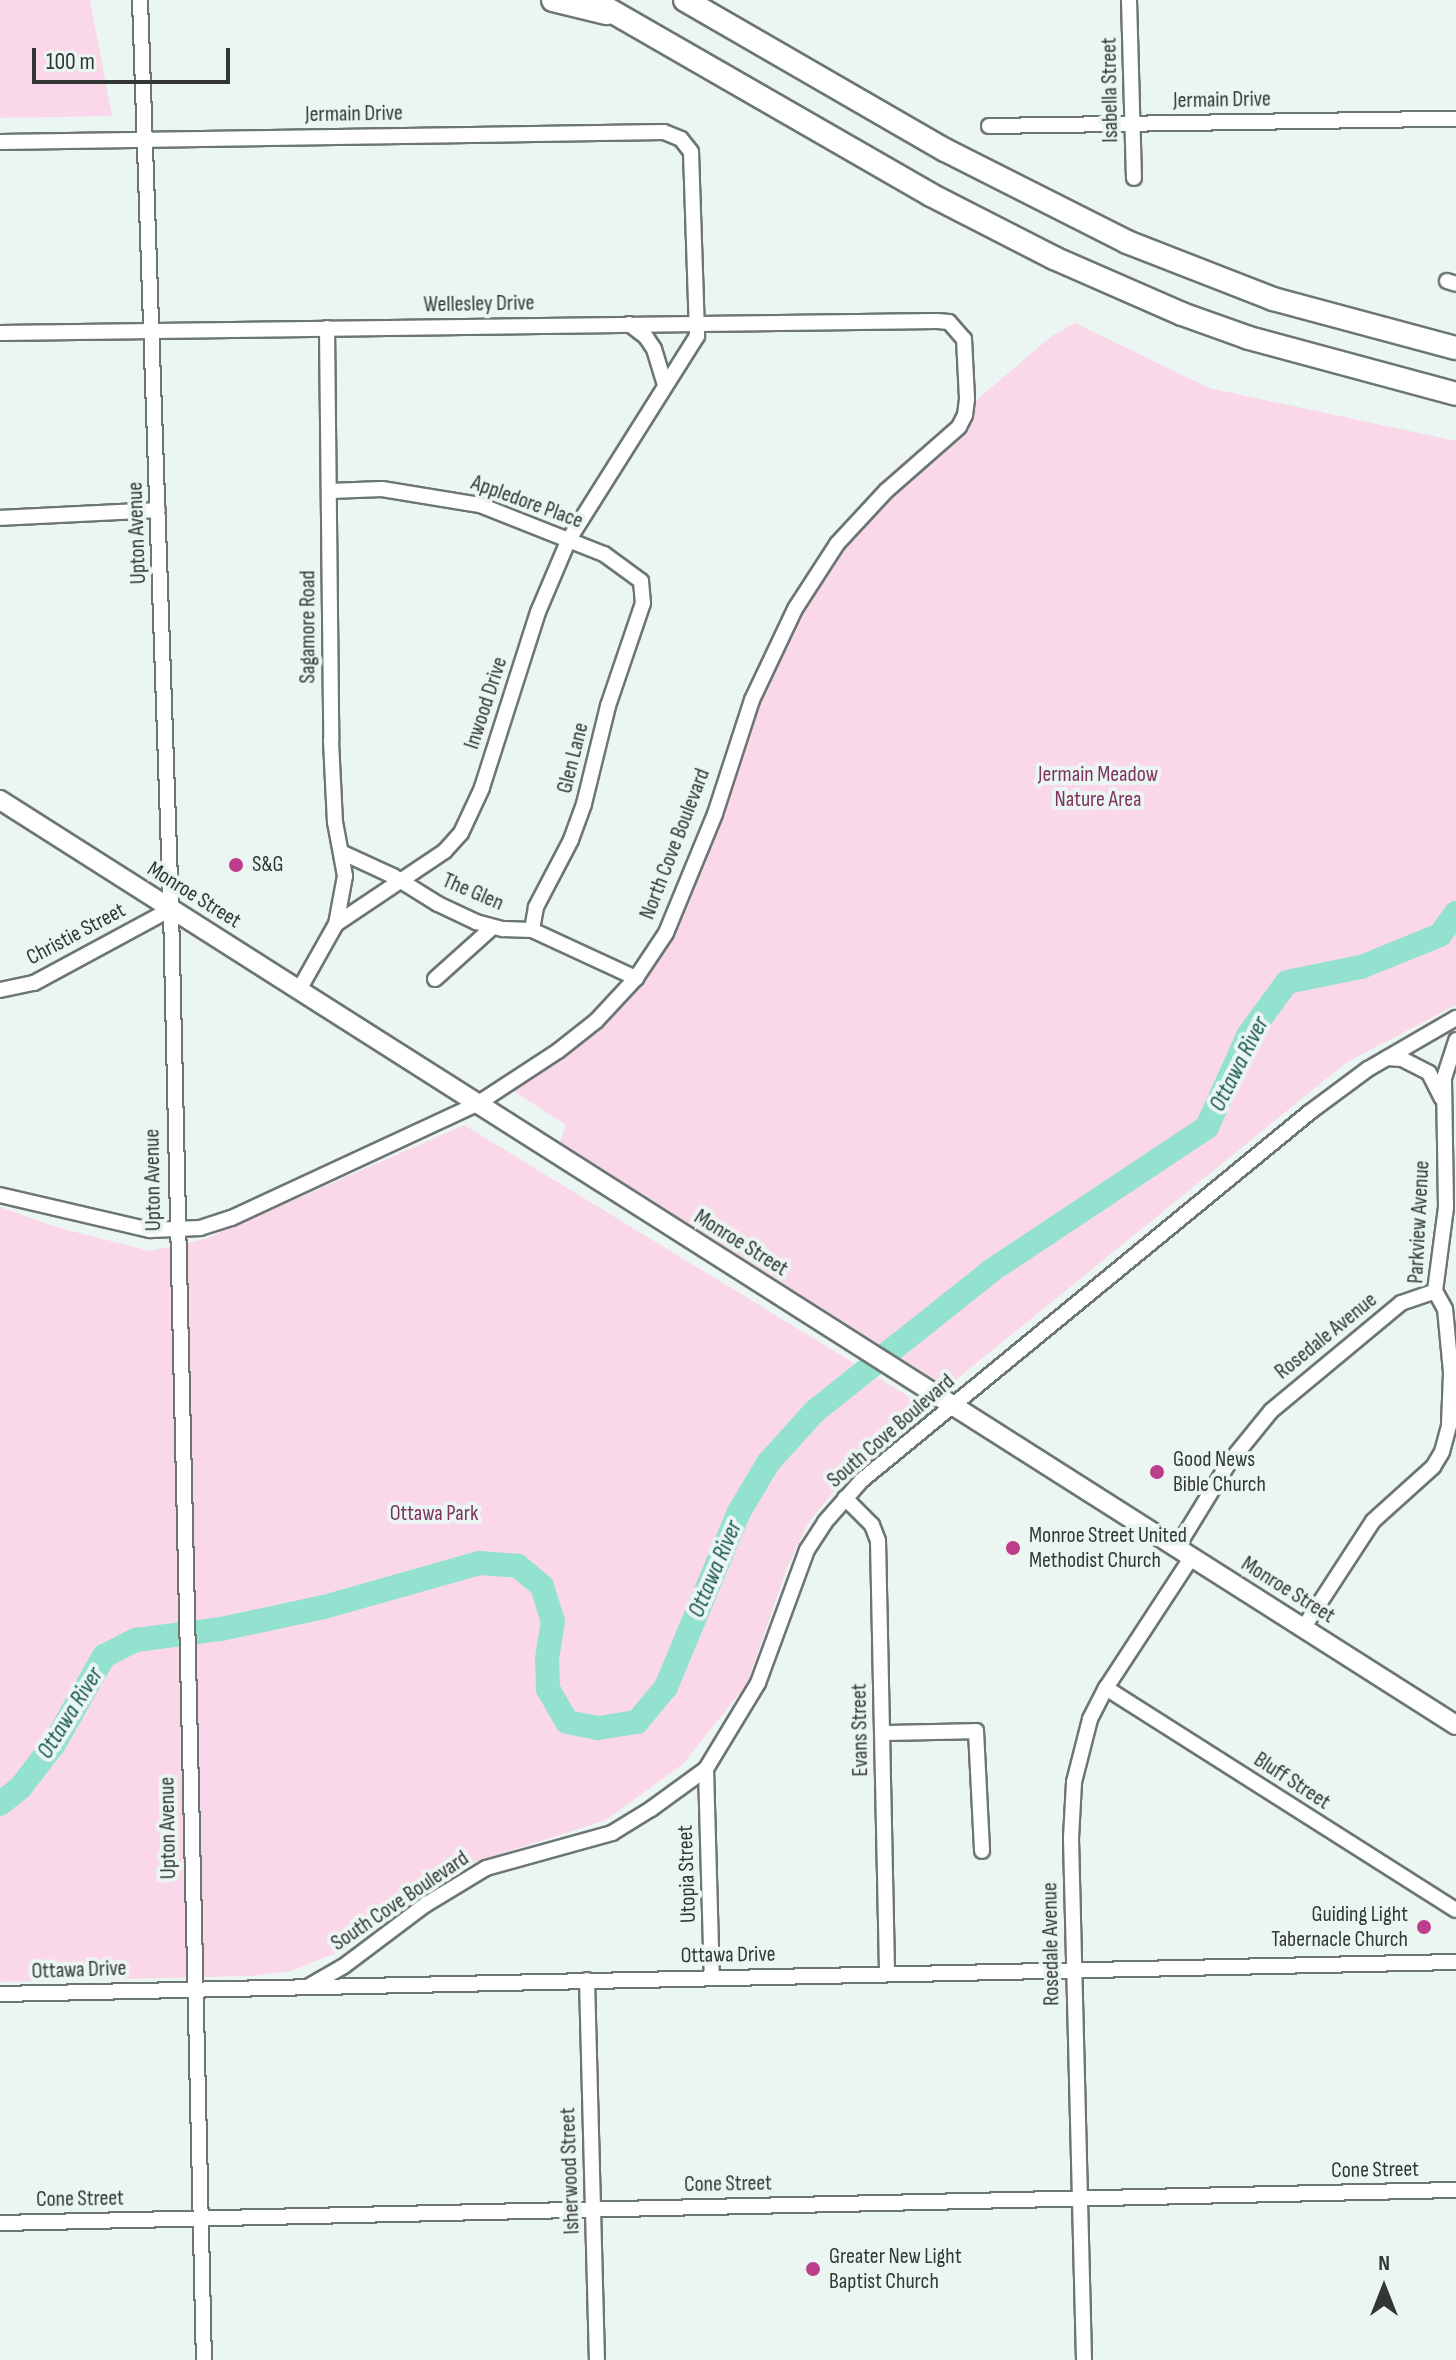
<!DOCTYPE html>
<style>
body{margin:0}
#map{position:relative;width:1456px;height:2360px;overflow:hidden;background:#ebf6f3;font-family:"Sofia Sans Condensed",sans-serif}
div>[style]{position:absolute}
.green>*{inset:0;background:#fbd8e9}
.river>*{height:24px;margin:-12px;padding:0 12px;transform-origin:12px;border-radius:12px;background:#92e2cf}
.roads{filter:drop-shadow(2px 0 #6c7674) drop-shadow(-2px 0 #6c7674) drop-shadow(0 2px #6c7674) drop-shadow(0 -2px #6c7674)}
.minor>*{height:14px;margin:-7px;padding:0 7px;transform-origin:7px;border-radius:7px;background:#fff}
.major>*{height:18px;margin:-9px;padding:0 9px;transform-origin:9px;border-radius:9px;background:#fff}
.highway>*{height:22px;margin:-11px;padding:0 11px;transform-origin:11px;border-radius:11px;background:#fff}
.dots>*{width:22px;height:22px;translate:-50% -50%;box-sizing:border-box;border:4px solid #ebf6f3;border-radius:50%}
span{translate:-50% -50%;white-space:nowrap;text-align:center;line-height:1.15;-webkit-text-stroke:8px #ebf6f3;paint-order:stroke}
.street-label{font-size:22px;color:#323736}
.park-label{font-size:22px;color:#7d345e}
.poi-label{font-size:22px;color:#323736}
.left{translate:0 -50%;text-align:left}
.right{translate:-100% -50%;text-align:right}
.water-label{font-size:24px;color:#195a4e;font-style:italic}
.north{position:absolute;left:1344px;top:2248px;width:80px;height:80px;-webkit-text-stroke:6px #ebf6f3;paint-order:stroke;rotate:0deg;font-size:22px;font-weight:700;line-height:32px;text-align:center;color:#323736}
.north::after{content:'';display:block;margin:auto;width:28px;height:36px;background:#323736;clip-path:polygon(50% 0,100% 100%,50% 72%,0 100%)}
.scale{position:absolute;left:32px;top:48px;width:198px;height:36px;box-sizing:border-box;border:4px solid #323736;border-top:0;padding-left:10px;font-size:24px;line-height:28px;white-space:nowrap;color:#323736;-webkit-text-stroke:6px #ebf6f3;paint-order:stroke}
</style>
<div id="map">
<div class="green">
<div style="clip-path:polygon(0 0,90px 0,112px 116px,0 118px)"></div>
<div style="clip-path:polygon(1075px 323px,1209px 388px,1456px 441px,1456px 1005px,1347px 1062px,947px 1387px,560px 1142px,566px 1125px,498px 1081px,554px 1045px,591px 1015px,629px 973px,658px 929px,707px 811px,729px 739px,767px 645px,830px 540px,880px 482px,1053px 335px)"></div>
<div style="clip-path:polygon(464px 1125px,908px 1396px,918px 1417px,851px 1470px,809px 1522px,787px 1568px,747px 1684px,683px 1764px,606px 1820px,460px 1867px,336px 1953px,291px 1971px,249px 1976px,0 1982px,0 1207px,56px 1227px,150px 1251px,205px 1239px)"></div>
</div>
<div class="river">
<div style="left:0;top:1804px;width:26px;rotate:-39deg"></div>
<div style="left:20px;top:1788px;width:56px;rotate:-52.3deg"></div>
<div style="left:54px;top:1744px;width:101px;rotate:-60.4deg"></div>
<div style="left:104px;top:1656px;width:36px;rotate:-27deg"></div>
<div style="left:136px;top:1640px;width:86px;rotate:-7.4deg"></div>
<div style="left:221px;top:1629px;width:105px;rotate:-12.1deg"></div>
<div style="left:324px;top:1607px;width:161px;rotate:-15.8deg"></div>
<div style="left:479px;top:1563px;width:39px;rotate:4deg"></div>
<div style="left:518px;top:1566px;width:31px;rotate:40deg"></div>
<div style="left:542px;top:1586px;width:37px;rotate:73deg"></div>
<div style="left:553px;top:1621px;width:39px;rotate:99deg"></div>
<div style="left:547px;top:1660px;width:29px;rotate:88deg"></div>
<div style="left:548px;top:1689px;width:38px;rotate:60deg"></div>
<div style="left:567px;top:1722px;width:32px;rotate:11deg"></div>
<div style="left:598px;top:1728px;width:39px;rotate:-9deg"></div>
<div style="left:637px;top:1722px;width:45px;rotate:-50.4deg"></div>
<div style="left:666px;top:1687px;width:190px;rotate:-67.4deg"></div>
<div style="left:739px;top:1512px;width:57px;rotate:-59.4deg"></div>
<div style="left:768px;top:1463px;width:70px;rotate:-47.9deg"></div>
<div style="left:815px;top:1411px;width:226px;rotate:-38.5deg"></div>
<div style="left:992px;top:1270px;width:258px;rotate:-33.6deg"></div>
<div style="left:1207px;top:1127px;width:102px;rotate:-65.7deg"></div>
<div style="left:1249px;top:1034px;width:64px;rotate:-53.8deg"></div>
<div style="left:1287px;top:982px;width:76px;rotate:-11.5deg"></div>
<div style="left:1361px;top:967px;width:85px;rotate:-22.1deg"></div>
<div style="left:1440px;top:935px;width:27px;rotate:-54deg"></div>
</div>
<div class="roads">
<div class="minor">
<div style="left:140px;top:0;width:910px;rotate:88.05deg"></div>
<div style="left:171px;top:909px;width:1451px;rotate:88.7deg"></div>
<div style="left:1129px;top:0;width:178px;rotate:88.4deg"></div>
<div style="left:989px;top:126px;width:467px;rotate:-0.9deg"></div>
<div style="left:0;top:142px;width:664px;rotate:-0.86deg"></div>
<div style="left:664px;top:132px;width:18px;rotate:22deg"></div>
<div style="left:681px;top:139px;width:16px;rotate:52deg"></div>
<div style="left:691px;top:152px;width:184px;rotate:88.1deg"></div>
<div style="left:697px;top:336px;width:240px;rotate:122.2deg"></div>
<div style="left:569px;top:539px;width:79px;rotate:113deg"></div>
<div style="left:538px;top:612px;width:185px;rotate:107.7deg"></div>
<div style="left:482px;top:788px;width:50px;rotate:115deg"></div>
<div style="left:461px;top:833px;width:24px;rotate:132deg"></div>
<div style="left:445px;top:851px;width:131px;rotate:146.2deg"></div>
<div style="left:336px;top:924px;width:76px;rotate:119.3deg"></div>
<div style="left:1447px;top:281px;width:9px;rotate:18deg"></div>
<div style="left:629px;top:324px;width:21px;rotate:37deg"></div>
<div style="left:646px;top:337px;width:14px;rotate:56deg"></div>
<div style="left:654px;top:349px;width:38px;rotate:73deg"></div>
<div style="left:327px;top:328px;width:413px;rotate:89.4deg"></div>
<div style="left:331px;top:741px;width:81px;rotate:87.2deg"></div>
<div style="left:335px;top:822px;width:55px;rotate:79.5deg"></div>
<div style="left:345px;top:876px;width:49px;rotate:100.6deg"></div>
<div style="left:0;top:333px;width:937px;rotate:-0.73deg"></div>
<div style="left:937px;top:321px;width:12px;rotate:5deg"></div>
<div style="left:949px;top:322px;width:23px;rotate:49deg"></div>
<div style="left:964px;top:339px;width:60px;rotate:87.1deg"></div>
<div style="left:967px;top:399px;width:16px;rotate:97deg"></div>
<div style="left:965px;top:415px;width:13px;rotate:117deg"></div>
<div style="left:959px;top:427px;width:97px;rotate:138.8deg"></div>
<div style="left:886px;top:491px;width:72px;rotate:132.8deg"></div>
<div style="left:837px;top:544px;width:77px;rotate:122.9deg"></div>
<div style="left:795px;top:609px;width:101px;rotate:115.3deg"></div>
<div style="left:752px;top:700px;width:120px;rotate:108deg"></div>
<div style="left:715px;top:814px;width:129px;rotate:112.4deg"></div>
<div style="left:666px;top:933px;width:54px;rotate:123.7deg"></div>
<div style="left:636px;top:978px;width:59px;rotate:132.9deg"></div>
<div style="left:596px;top:1021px;width:48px;rotate:141.7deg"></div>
<div style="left:558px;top:1051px;width:97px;rotate:146.8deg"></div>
<div style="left:477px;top:1104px;width:271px;rotate:155.1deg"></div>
<div style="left:231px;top:1218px;width:33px;rotate:162deg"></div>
<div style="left:200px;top:1228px;width:50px;rotate:177.7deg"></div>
<div style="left:150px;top:1230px;width:154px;rotate:-166.9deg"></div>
<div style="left:330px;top:491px;width:52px;rotate:-2.2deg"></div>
<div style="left:382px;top:489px;width:99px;rotate:9.3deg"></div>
<div style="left:480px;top:505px;width:133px;rotate:21.6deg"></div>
<div style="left:604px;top:554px;width:46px;rotate:36.1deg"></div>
<div style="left:641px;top:581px;width:22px;rotate:85deg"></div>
<div style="left:643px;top:603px;width:109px;rotate:108.8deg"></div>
<div style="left:608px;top:706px;width:101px;rotate:103.8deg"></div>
<div style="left:584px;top:804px;width:38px;rotate:110deg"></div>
<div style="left:571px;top:840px;width:76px;rotate:117.6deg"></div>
<div style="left:536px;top:907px;width:23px;rotate:100deg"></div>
<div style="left:0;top:518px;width:158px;rotate:-2.9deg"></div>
<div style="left:341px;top:852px;width:57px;rotate:24.8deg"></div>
<div style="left:393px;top:876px;width:53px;rotate:31.9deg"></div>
<div style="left:438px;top:904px;width:42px;rotate:25.3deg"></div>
<div style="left:476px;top:922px;width:28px;rotate:15deg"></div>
<div style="left:503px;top:929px;width:29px;rotate:2deg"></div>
<div style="left:532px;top:930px;width:115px;rotate:24.8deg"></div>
<div style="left:435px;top:979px;width:78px;rotate:-41.9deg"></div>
<div style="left:0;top:990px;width:35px;rotate:-12deg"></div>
<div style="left:34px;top:983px;width:156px;rotate:-28.4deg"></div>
<div style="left:1387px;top:1058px;width:15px;rotate:4deg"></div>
<div style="left:1402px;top:1059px;width:30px;rotate:27deg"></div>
<div style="left:1429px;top:1073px;width:28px;rotate:63deg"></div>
<div style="left:845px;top:1498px;width:38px;rotate:45deg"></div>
<div style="left:872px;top:1525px;width:17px;rotate:69deg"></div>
<div style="left:878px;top:1541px;width:433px;rotate:88.8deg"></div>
<div style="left:1176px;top:1549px;width:100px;rotate:-58.5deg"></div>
<div style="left:1228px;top:1464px;width:68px;rotate:-50.9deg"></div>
<div style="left:1271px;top:1411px;width:169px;rotate:-39.7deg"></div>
<div style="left:1401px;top:1303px;width:36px;rotate:-19deg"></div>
<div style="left:1304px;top:1627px;width:126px;rotate:-56.9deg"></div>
<div style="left:1373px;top:1521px;width:81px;rotate:-42deg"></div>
<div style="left:1433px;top:1467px;width:17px;rotate:-59deg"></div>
<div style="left:1442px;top:1452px;width:28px;rotate:-75deg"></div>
<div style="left:1449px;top:1425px;width:53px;rotate:-87.8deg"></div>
<div style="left:1451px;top:1372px;width:63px;rotate:-95.4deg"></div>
<div style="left:1445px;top:1309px;width:21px;rotate:-119deg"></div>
<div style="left:1435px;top:1291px;width:85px;rotate:-82.5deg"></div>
<div style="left:1446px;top:1207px;width:129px;rotate:-90.9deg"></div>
<div style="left:1444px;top:1078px;width:40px;rotate:-72deg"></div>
<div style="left:1106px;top:1688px;width:414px;rotate:32.4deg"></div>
<div style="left:882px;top:1733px;width:94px;rotate:-1.2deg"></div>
<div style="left:976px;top:1731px;width:120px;rotate:87.1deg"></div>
<div style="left:706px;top:1769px;width:209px;rotate:88.4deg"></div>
<div style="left:587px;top:1980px;width:380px;rotate:88.5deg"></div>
<div style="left:309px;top:1986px;width:40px;rotate:-29.7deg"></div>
<div style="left:344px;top:1966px;width:101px;rotate:-37deg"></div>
<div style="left:425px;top:1905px;width:71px;rotate:-31.2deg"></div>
<div style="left:486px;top:1868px;width:131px;rotate:-15.5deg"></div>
<div style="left:612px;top:1833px;width:46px;rotate:-31.6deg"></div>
<div style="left:651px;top:1809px;width:68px;rotate:-36deg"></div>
<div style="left:706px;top:1769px;width:100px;rotate:-58.8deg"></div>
<div style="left:758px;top:1683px;width:142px;rotate:-69.8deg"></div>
<div style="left:807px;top:1550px;width:33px;rotate:-57deg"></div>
<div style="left:825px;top:1522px;width:56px;rotate:-48.6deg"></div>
<div style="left:862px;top:1480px;width:580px;rotate:-39.4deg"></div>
<div style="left:1310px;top:1112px;width:72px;rotate:-36.6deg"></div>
<div style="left:1368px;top:1069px;width:102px;rotate:-30.1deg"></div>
<div style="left:0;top:1994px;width:1456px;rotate:-1.26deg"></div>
<div style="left:0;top:2223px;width:1456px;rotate:-1.3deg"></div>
<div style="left:1084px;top:2360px;width:522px;rotate:-91.43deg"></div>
<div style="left:1071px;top:1838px;width:56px;rotate:-86.9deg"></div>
<div style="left:1074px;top:1782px;width:65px;rotate:-75.7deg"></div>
<div style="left:1090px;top:1719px;width:35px;rotate:-63deg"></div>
<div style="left:1106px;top:1688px;width:155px;rotate:-56.8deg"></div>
</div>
<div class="major">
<div style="left:0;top:800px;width:1725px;rotate:32.43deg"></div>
</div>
<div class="highway">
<div style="left:553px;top:0;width:55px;rotate:13.8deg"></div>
<div style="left:592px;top:0;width:391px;rotate:29.9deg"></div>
<div style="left:931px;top:195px;width:138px;rotate:27.1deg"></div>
<div style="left:1054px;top:258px;width:140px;rotate:23.6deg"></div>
<div style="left:1182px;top:314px;width:71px;rotate:19.7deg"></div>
<div style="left:1249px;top:338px;width:214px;rotate:15.1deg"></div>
<div style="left:685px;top:0;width:300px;rotate:30deg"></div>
<div style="left:945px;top:150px;width:204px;rotate:26.8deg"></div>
<div style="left:1127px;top:242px;width:157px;rotate:21.3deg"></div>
<div style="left:1273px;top:299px;width:189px;rotate:15deg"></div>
</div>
</div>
<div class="dots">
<div style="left:236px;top:865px;background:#bc3e8b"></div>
<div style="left:1157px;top:1472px;background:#bc3e8b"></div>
<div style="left:1013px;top:1548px;background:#bc3e8b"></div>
<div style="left:1424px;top:1927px;background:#bc3e8b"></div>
<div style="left:813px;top:2269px;background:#bc3e8b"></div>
</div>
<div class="street-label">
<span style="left:1110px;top:90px;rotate:-91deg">Isabella Street</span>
<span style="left:1222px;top:100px;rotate:-1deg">Jermain Drive</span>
<span style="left:354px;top:114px;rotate:-1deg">Jermain Drive</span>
<span style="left:479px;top:304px;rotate:-1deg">Wellesley Drive</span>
<span style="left:527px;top:502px;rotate:20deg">Appledore Place</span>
<span style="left:137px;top:533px;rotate:-92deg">Upton Avenue</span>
<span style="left:308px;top:627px;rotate:-90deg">Sagamore Road</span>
<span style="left:486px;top:703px;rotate:-72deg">Inwood Drive</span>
<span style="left:573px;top:758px;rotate:-76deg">Glen Lane</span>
<span style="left:675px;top:844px;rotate:-69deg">North Cove Boulevard</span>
<span style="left:473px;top:892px;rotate:23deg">The Glen</span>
<span style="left:194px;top:895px;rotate:32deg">Monroe Street</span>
<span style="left:76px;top:934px;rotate:-28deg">Christie Street</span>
<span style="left:153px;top:1180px;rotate:-91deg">Upton Avenue</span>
<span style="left:1419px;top:1222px;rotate:-87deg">Parkview Avenue</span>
<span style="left:741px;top:1243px;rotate:32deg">Monroe Street</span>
<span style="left:1326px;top:1336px;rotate:-39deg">Rosedale Avenue</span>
<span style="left:891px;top:1431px;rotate:-41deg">South Cove Boulevard</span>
<span style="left:1288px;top:1590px;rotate:32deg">Monroe Street</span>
<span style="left:860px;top:1730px;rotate:-91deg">Evans Street</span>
<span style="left:1292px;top:1781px;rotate:33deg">Bluff Street</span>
<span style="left:168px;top:1828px;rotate:-91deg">Upton Avenue</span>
<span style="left:687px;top:1874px;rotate:-92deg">Utopia Street</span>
<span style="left:400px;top:1901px;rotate:-34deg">South Cove Boulevard</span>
<span style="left:1051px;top:1944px;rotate:-91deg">Rosedale Avenue</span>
<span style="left:728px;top:1955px;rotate:-1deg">Ottawa Drive</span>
<span style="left:79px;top:1970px;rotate:-2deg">Ottawa Drive</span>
<span style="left:1375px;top:2170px;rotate:-1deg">Cone Street</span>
<span style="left:570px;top:2171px;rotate:-92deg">Isherwood Street</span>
<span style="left:728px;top:2184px;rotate:-1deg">Cone Street</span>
<span style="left:80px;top:2199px;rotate:-1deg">Cone Street</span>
</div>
<div class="park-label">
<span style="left:1098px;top:787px">Jermain Meadow<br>Nature Area</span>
<span style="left:434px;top:1514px">Ottawa Park</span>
</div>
<div class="poi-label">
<span class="left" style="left:252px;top:865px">S&amp;G</span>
<span class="left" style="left:1173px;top:1472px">Good News<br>Bible Church</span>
<span class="left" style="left:1029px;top:1548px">Monroe Street United<br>Methodist Church</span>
<span class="right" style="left:1408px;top:1927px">Guiding Light<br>Tabernacle Church</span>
<span class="left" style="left:829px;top:2269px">Greater New Light<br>Baptist Church</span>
</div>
<div class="water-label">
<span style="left:1239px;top:1064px;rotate:-63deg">Ottawa River</span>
<span style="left:715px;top:1569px;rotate:-67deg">Ottawa River</span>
<span style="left:70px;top:1713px;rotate:-58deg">Ottawa River</span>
</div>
<div class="north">N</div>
<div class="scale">100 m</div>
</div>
